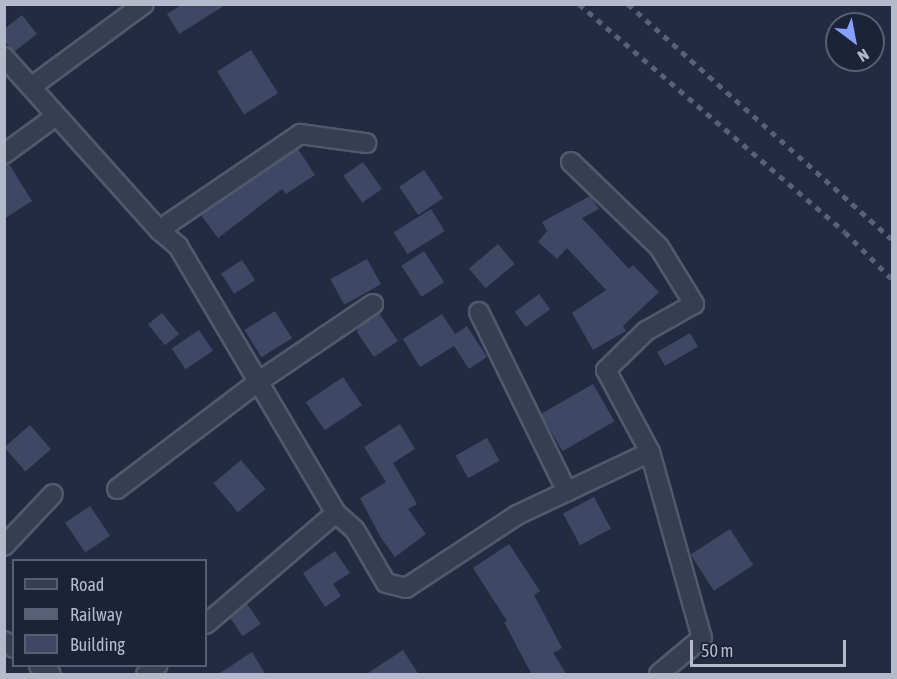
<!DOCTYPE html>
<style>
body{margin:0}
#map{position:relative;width:897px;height:679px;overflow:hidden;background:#232b43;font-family:"Asap Condensed",sans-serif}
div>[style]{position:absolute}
.building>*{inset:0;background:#3e4763;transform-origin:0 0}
.roads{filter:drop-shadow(2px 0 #52596c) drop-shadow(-2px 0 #52596c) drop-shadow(0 2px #52596c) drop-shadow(0 -2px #52596c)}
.minor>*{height:18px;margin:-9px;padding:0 9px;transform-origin:9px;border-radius:9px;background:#373e52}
.rail>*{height:4.5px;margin-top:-2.25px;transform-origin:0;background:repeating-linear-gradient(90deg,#596179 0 6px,transparent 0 12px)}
span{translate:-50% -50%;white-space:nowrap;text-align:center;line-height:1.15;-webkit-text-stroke:4.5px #1c2337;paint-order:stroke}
.frame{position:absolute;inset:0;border:6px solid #b4b9cc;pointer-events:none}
.legend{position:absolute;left:12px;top:559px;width:195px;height:108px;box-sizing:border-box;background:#1c2337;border:2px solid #595f73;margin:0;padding:8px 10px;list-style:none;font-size:18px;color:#b4b9cc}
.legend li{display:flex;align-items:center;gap:12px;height:30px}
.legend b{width:30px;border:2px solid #595f73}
.north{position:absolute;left:825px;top:12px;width:60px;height:60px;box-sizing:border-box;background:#1c2337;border:2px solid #595f73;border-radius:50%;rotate:148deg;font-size:16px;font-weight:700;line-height:24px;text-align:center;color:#b4b9cc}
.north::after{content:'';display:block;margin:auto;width:21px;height:27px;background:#86a0ff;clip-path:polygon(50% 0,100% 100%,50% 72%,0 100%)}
.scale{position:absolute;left:690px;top:640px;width:156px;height:27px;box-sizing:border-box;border:3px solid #b4b9cc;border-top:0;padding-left:8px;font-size:18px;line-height:21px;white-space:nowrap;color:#b4b9cc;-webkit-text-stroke:4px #1c2337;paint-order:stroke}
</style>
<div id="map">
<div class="building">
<div style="clip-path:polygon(183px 4px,227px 4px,179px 34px,167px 14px)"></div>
<div style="clip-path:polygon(22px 15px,37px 34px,14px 52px,4px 41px,4px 29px)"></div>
<div style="left:251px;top:50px;width:51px;height:40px;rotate:58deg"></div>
<div style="clip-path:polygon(298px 149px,315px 175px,286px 194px,282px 189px,218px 238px,201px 215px)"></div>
<div style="left:363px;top:162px;width:33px;height:24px;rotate:55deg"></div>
<div style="clip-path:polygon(9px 164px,32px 201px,4px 219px,4px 165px)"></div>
<div style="left:424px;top:170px;width:34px;height:30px;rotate:56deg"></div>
<div style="clip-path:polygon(590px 196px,599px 209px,582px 218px,629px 269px,633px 265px,659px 292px,623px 326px,626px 331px,593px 350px,572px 313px,606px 290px,567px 248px,557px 259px,538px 242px,547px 231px,542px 222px)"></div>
<div style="left:431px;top:209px;width:26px;height:44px;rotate:58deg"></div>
<div style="left:498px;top:244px;width:26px;height:38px;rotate:50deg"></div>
<div style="left:424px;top:251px;width:37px;height:27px;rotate:57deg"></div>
<div style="left:367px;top:259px;width:29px;height:42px;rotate:61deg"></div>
<div style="left:242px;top:260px;width:24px;height:25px;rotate:57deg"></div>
<div style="left:539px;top:294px;width:19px;height:30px;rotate:54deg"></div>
<div style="left:275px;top:311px;width:32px;height:36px;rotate:58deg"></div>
<div style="left:162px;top:313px;width:27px;height:18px;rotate:51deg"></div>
<div style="clip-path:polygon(379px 313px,398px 341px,374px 357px,357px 332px,358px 328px)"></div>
<div style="clip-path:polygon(442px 314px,455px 334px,467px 326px,487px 357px,469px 369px,454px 346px,420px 367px,403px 339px)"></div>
<div style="left:199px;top:330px;width:25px;height:33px;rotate:56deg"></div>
<div style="left:690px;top:333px;width:16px;height:38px;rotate:60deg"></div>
<div style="left:343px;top:377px;width:34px;height:45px;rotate:56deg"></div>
<div style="left:593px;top:384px;width:43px;height:60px;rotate:60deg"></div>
<div style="clip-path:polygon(400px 424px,415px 449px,393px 463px,417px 504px,408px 509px,426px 534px,395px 557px,381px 538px,360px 498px,386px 482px,364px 447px)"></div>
<div style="left:30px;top:425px;width:32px;height:34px;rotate:49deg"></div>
<div style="left:487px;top:438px;width:26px;height:36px;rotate:61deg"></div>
<div style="left:241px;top:460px;width:38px;height:36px;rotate:50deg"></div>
<div style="left:594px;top:497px;width:36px;height:35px;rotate:62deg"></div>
<div style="left:90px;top:506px;width:36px;height:30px;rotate:56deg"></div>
<div style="left:730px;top:529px;width:43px;height:47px;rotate:57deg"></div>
<div style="clip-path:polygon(509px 544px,540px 591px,534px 595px,562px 648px,553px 653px,567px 675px,532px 675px,504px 622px,507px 621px,473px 568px)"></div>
<div style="clip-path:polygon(335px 551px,350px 573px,333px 584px,341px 596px,325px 607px,303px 573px)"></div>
<div style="left:247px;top:604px;width:24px;height:22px;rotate:55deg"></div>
<div style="clip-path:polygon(403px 650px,419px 675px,365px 675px)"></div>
<div style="clip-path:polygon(252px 652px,266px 675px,217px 675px)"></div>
</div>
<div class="roads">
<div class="minor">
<div style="left:4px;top:57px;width:232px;rotate:48.1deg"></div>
<div style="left:159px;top:230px;width:25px;rotate:40deg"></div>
<div style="left:178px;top:246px;width:310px;rotate:59.4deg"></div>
<div style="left:31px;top:87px;width:140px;rotate:-36.3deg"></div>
<div style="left:4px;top:154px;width:64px;rotate:-36.2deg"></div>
<div style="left:571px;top:162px;width:122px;rotate:44deg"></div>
<div style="left:659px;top:247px;width:67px;rotate:58.4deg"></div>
<div style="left:694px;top:304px;width:55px;rotate:150.6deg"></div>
<div style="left:646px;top:331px;width:56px;rotate:135.7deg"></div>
<div style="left:606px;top:370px;width:93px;rotate:61.8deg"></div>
<div style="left:650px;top:452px;width:193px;rotate:74.4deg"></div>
<div style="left:702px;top:638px;width:56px;rotate:140.1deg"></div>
<div style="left:159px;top:230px;width:171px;rotate:-34.2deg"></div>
<div style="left:300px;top:134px;width:67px;rotate:7.8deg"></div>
<div style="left:479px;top:312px;width:200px;rotate:63.9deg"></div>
<div style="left:117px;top:489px;width:177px;rotate:-37.2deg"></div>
<div style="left:258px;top:382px;width:139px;rotate:-34.1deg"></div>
<div style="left:4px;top:546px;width:71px;rotate:-46.7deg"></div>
<div style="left:206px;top:624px;width:171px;rotate:-40.5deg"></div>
<div style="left:336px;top:513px;width:25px;rotate:42deg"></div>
<div style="left:355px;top:530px;width:61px;rotate:59.7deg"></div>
<div style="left:386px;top:583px;width:21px;rotate:14deg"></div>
<div style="left:406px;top:588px;width:133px;rotate:-33.3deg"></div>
<div style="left:517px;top:515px;width:147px;rotate:-25.3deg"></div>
<div style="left:4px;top:641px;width:12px;rotate:35deg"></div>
<div style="left:39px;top:666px;width:14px;rotate:34deg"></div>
<div style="left:146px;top:674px;width:14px;rotate:-36deg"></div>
</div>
</div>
<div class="rail">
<div style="left:579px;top:4px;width:350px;rotate:40.6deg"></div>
<div style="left:845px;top:232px;width:66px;rotate:45deg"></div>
<div style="left:628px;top:4px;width:353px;rotate:41.7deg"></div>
</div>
<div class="frame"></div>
<ul class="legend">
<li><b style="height:8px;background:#373e52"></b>Road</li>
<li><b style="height:8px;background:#596179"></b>Railway</li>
<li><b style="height:16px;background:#3e4763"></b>Building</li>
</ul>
<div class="north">N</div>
<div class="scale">50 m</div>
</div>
